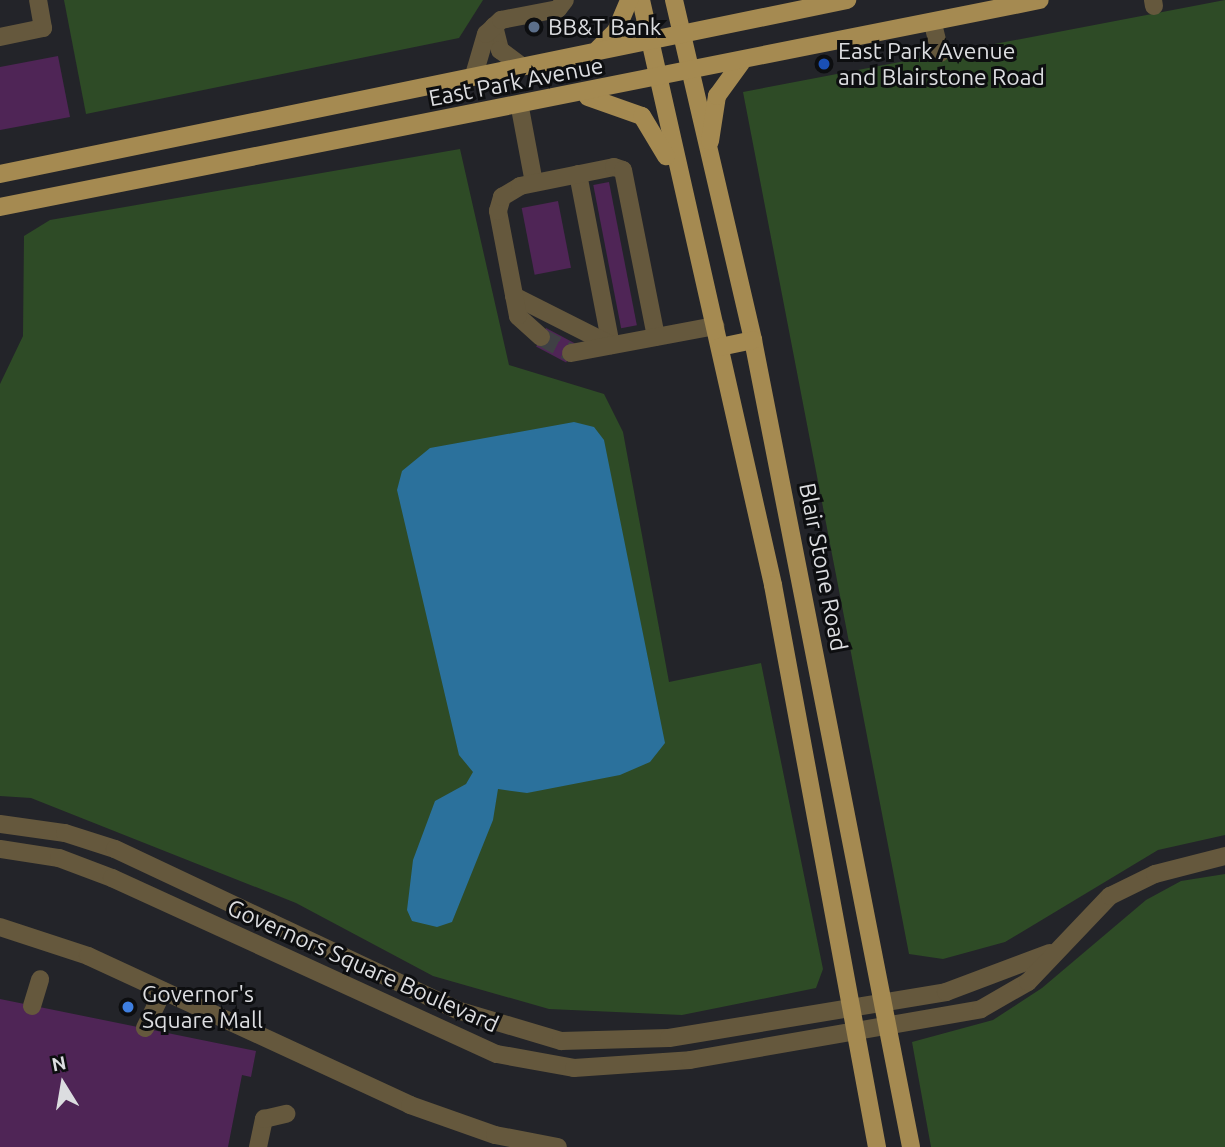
<!DOCTYPE html>
<html>
<head>
<meta charset="utf-8">
<style>
  body { margin:0 }
  #map { position:relative; width:1225px; height:1147px; overflow:hidden; background:#232429; font-family:Ubuntu,sans-serif }
  div>[style] { position:absolute }
  .green>* { inset:0; background:#2e4b26 }
  .water>* { inset:0; background:#2b719c }
  .building>* { inset:0; background:#4f2556; transform-origin:0 0 }
  .minor-tunnel>* { height:18px; margin-top:-9px; transform-origin:0; background:repeating-linear-gradient(90deg,#3f4044 0 18px,transparent 0 27px) }
  .minor>* { height:18px; margin:-9px; padding:0 9px; transform-origin:9px; border-radius:9px; background:#65583d }
  .major>* { height:18px; margin:-9px; padding:0 9px; transform-origin:9px; border-radius:9px; background:#a58a51 }
  .dots>* { width:19px; height:19px; translate:-50% -50%; box-sizing:border-box; border:4px solid #0d0e10; border-radius:50% }
  span { translate:-50% -50%; white-space:nowrap; text-align:center; line-height:1.15; -webkit-text-stroke:6px #0d0e10; paint-order:stroke }
  .poi-label { font-size:23px; color:#dcdde0 }
  .left { translate:0 -50%; text-align:left }
  .street-label { font-size:23px; color:#dcdde0 }
  .north { position:absolute; left:28px; top:1049px; width:70px; height:70px; -webkit-text-stroke:5px #0d0e10; paint-order:stroke; rotate:349deg; font-size:19px; font-weight:700; line-height:28px; text-align:center; color:#dcdde0 }
  .north::after { content:''; display:block; margin:auto; width:24px; height:32px; background:#dcdde0; clip-path:polygon(50% 0,100% 100%,50% 72%,0 100%) }
</style>
</head>
<body>
<div id="map">
  <div class="green">
    <i style="clip-path:polygon(64px 0,483px 0,459px 38px,86px 114px)"></i>
    <i style="clip-path:polygon(1225px 0,1225px 835px,1158px 850px,1005px 942px,943px 959px,909px 954px,743px 92px)"></i>
    <i style="clip-path:polygon(460px 149px,509px 365px,604px 394px,623px 432px,669px 682px,761px 663px,823px 969px,816px 988px,682px 1015px,549px 1009px,433px 976px,296px 903px,31px 798px,0 796px,0 384px,23px 336px,24px 236px,50px 220px)"></i>
    <i style="clip-path:polygon(1225px 874px,1225px 1147px,931px 1147px,912px 1042px,993px 1020px,1042px 988px,1146px 900px,1181px 881px)"></i>
  </div>
  <div class="water">
    <i style="clip-path:polygon(574px 422px,594px 427px,604px 440px,665px 743px,650px 762px,620px 775px,527px 793px,498px 789px,493px 820px,452px 922px,437px 927px,412px 921px,407px 910px,413px 860px,435px 801px,466px 784px,473px 772px,459px 755px,397px 490px,402px 471px,430px 448px)"></i>
  </div>
  <div class="building">
    <i style="clip-path:polygon(58px 56px,70px 117px,0 130px,0 67px)"></i>
    <i style="left:609px;top:182px;width:146px;height:16px;rotate:79deg"></i>
    <i style="left:558px;top:201px;width:68px;height:37px;rotate:79deg"></i>
    <i style="left:546px;top:328px;width:34px;height:21px;rotate:28deg"></i>
    <i style="clip-path:polygon(0 999px,256px 1051px,251px 1077px,242px 1075px,228px 1147px,0 1147px)"></i>
  </div>
  <div class="minor-tunnel">
    <i style="left:541px;top:337px;width:34px;rotate:28deg"></i>
  </div>
  <div class="minor">
    <i style="left:1153px;top:0;width:6px;rotate:81deg"></i>
    <i style="left:933px;top:24px;width:30px;rotate:76deg"></i>
    <i style="left:494px;top:26px;width:25px;rotate:76deg"></i>
    <i style="left:500px;top:50px;width:25px;rotate:37deg"></i>
    <i style="left:0;top:37px;width:44px;rotate:-11.8deg"></i>
    <i style="left:43px;top:28px;width:28px;rotate:-100deg"></i>
    <i style="left:474px;top:75px;width:43px;rotate:-73.7deg"></i>
    <i style="left:486px;top:34px;width:21px;rotate:-43deg"></i>
    <i style="left:501px;top:20px;width:58px;rotate:-10.9deg"></i>
    <i style="left:558px;top:9px;width:11px;rotate:-52deg"></i>
    <i style="left:520px;top:108px;width:76px;rotate:79.4deg"></i>
    <i style="left:578px;top:174px;width:174px;rotate:79.1deg"></i>
    <i style="left:514px;top:296px;width:109px;rotate:26.8deg"></i>
    <i style="left:541px;top:337px;width:31px;rotate:-138deg"></i>
    <i style="left:518px;top:316px;width:107px;rotate:-100.8deg"></i>
    <i style="left:498px;top:211px;width:15px;rotate:-74deg"></i>
    <i style="left:502px;top:197px;width:21px;rotate:-31deg"></i>
    <i style="left:520px;top:186px;width:96px;rotate:-11.4deg"></i>
    <i style="left:614px;top:167px;width:9px;rotate:18deg"></i>
    <i style="left:623px;top:170px;width:170px;rotate:78.8deg"></i>
    <i style="left:571px;top:353px;width:147px;rotate:-10.6deg"></i>
    <i style="left:0;top:824px;width:66px;rotate:7.9deg"></i>
    <i style="left:65px;top:833px;width:52px;rotate:17.7deg"></i>
    <i style="left:115px;top:849px;width:378px;rotate:25.2deg"></i>
    <i style="left:457px;top:1010px;width:109px;rotate:16.6deg"></i>
    <i style="left:561px;top:1041px;width:108px;rotate:-1.6deg"></i>
    <i style="left:669px;top:1038px;width:281px;rotate:-9.4deg"></i>
    <i style="left:946px;top:992px;width:111px;rotate:-20.6deg"></i>
    <i style="left:0;top:849px;width:60px;rotate:8.7deg"></i>
    <i style="left:59px;top:858px;width:57px;rotate:20.7deg"></i>
    <i style="left:112px;top:878px;width:423px;rotate:24.6deg"></i>
    <i style="left:497px;top:1054px;width:78px;rotate:10.3deg"></i>
    <i style="left:574px;top:1068px;width:116px;rotate:-3.9deg"></i>
    <i style="left:690px;top:1060px;width:295px;rotate:-9.9deg"></i>
    <i style="left:981px;top:1009px;width:54px;rotate:-29.9deg"></i>
    <i style="left:1028px;top:982px;width:119px;rotate:-46.4deg"></i>
    <i style="left:1110px;top:896px;width:50px;rotate:-26.1deg"></i>
    <i style="left:1155px;top:874px;width:72px;rotate:-14.4deg"></i>
    <i style="left:0;top:927px;width:93px;rotate:18.2deg"></i>
    <i style="left:88px;top:956px;width:355px;rotate:24.8deg"></i>
    <i style="left:410px;top:1105px;width:90px;rotate:19.4deg"></i>
    <i style="left:495px;top:1135px;width:64px;rotate:10.8deg"></i>
    <i style="left:32px;top:1006px;width:28px;rotate:-73deg"></i>
    <i style="left:145px;top:1028px;width:41px;rotate:-64.1deg"></i>
    <i style="left:258px;top:1147px;width:29px;rotate:-78deg"></i>
    <i style="left:264px;top:1119px;width:23px;rotate:-13deg"></i>
  </div>
  <div class="major">
    <i style="left:641px;top:0;width:600px;rotate:77.28deg"></i>
    <i style="left:773px;top:585px;width:572px;rotate:79.52deg"></i>
    <i style="left:674px;top:0;width:349px;rotate:76.9deg"></i>
    <i style="left:753px;top:340px;width:822px;rotate:78.92deg"></i>
    <i style="left:598px;top:49px;width:25px;rotate:-45deg"></i>
    <i style="left:616px;top:31px;width:34px;rotate:-67deg"></i>
    <i style="left:588px;top:97px;width:57px;rotate:19.4deg"></i>
    <i style="left:642px;top:116px;width:47px;rotate:59deg"></i>
    <i style="left:710px;top:141px;width:46px;rotate:-81.2deg"></i>
    <i style="left:717px;top:96px;width:41px;rotate:-54deg"></i>
    <i style="left:0;top:174px;width:865px;rotate:-11.61deg"></i>
    <i style="left:0;top:207px;width:1060px;rotate:-11.26deg"></i>
    <i style="left:720px;top:347px;width:34px;rotate:-12deg"></i>
  </div>
  <div class="dots">
    <i style="left:534px;top:27px;background:#5c6f8a"></i>
    <i style="left:824px;top:64px;background:#1a4fb4"></i>
    <i style="left:128px;top:1007px;background:#3f7fe0"></i>
  </div>
  <div class="poi-label">
    <span class="left" style="left:548px;top:27px">BB&amp;T Bank</span>
    <span class="left" style="left:838px;top:64px">East Park Avenue<br>and Blairstone Road</span>
    <span class="left" style="left:142px;top:1007px">Governor's<br>Square Mall</span>
  </div>
  <div class="street-label">
    <span style="left:516px;top:82px;rotate:-11deg">East Park Avenue</span>
    <span style="left:823px;top:567px;rotate:79deg">Blair Stone Road</span>
    <span style="left:363px;top:966px;rotate:24deg">Governors Square Boulevard</span>
  </div>
  <div class="north">N</div>
</div>
</body>
</html>
